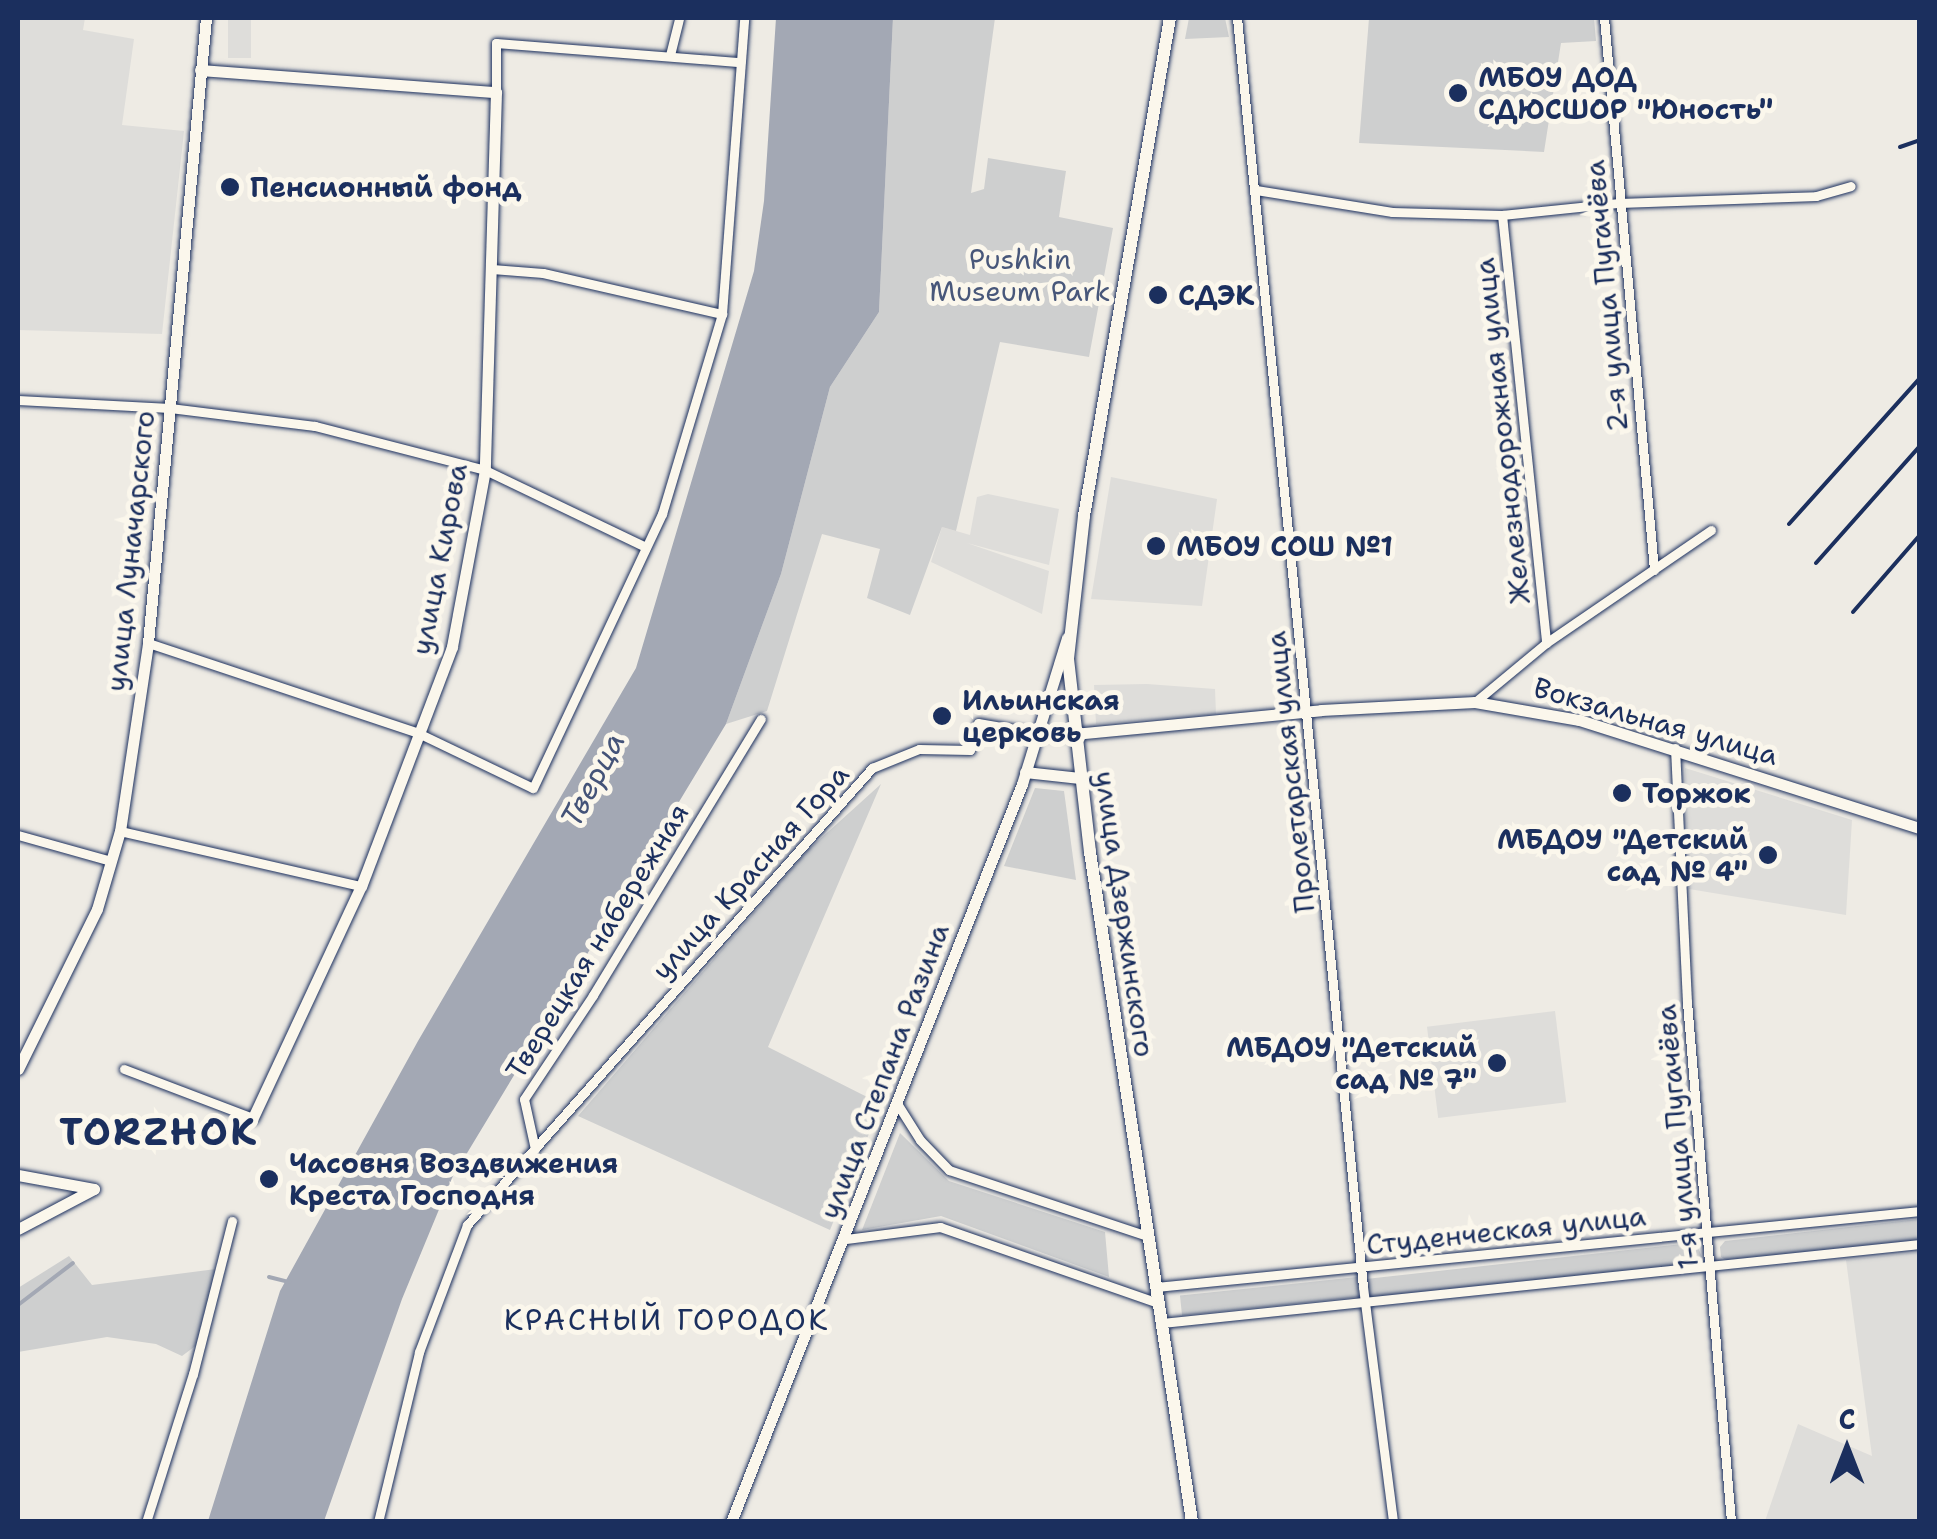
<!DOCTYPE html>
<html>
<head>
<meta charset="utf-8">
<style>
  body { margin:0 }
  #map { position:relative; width:1937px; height:1539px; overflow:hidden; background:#eeebe4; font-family:"Shantell Sans",sans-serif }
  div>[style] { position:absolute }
  .built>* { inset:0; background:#deddda; transform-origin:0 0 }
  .green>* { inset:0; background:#cecfcf; transform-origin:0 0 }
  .water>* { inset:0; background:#a3a8b4 }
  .stream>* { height:4px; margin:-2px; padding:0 2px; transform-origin:2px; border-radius:2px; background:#a3a8b4 }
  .roads { filter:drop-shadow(0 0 2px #1b2f5e) drop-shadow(0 0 2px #1b2f5e) }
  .minor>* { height:9px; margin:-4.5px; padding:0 4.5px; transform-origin:4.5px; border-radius:4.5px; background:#fbf7ec }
  .tertiary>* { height:11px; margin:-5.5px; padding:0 5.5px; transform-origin:5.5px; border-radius:5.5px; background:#fbf7ec }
  .secondary>* { height:12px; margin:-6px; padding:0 6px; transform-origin:6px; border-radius:6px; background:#fbf7ec }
  .rail>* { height:4px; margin:-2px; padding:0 2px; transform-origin:2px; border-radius:2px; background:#1b2f5e }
  .dots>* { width:28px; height:28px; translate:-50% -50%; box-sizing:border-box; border:5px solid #fbf7ec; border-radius:50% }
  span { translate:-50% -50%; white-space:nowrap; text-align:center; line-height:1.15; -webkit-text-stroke:10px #fbf7ec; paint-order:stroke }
  .poi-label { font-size:28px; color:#1b2f5e; font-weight:700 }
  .left { translate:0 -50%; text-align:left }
  .right { translate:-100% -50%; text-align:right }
  .park-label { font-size:28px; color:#48577a }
  .street-label { font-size:28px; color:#1b2f5e }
  .water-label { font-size:30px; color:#445378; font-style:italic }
  .neighbourhood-label { font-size:30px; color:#1b2f5e; letter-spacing:2.5px }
  .district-label { font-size:38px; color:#1b2f5e; font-weight:700; letter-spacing:2.5px }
  .frame { position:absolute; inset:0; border:20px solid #1b2f5e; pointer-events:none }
  .north { position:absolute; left:1797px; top:1399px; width:100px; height:100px; -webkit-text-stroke:8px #fbf7ec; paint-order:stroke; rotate:0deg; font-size:28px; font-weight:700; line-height:40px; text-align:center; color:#1b2f5e }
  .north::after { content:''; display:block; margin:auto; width:35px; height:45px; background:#1b2f5e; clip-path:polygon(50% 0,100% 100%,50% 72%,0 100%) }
</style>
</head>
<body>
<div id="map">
  <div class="built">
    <i style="clip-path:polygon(18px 18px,85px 18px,83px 30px,134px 39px,122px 125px,184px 131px,162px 334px,18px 330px)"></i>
    <i style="left:228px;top:18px;width:23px;height:40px"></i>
    <i style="clip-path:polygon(1111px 477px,1217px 499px,1202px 606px,1091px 599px)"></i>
    <i style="clip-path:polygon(988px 494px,1059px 509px,1049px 565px,967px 543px,1049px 571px,1042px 614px,931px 562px,942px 527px,970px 535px,977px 497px)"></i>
    <i style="clip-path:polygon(1147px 684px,1215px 689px,1216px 714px,1096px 724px,1094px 685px)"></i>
    <i style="clip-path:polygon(1685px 768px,1852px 820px,1846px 915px,1689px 889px)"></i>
    <i style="left:1555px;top:1011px;width:92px;height:129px;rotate:83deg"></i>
    <i style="clip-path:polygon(1919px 1252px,1919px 1521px,1765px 1521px,1798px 1424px,1872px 1456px,1846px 1260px)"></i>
  </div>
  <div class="green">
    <i style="clip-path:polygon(893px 18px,995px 18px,971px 193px,984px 189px,988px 158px,1066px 171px,1059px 217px,1113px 228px,1089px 357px,1000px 342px,956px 531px,942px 527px,910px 615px,867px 598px,880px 549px,822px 534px,767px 711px,726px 724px,781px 574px,830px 387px,879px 312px)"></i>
    <i style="clip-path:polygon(1189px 18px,1225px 18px,1229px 37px,1185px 39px)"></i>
    <i style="clip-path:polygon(1369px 18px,1594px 18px,1596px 41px,1561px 43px,1544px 152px,1359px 143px)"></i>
    <i style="clip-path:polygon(881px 784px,768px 1047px,881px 1104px,830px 1230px,578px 1116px,808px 850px)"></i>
    <i style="clip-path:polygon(1035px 788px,1064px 791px,1076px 880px,1004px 866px)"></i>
    <i style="clip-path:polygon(900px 1133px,949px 1181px,1105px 1232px,1109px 1277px,941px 1216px,862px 1230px)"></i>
    <i style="clip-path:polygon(1919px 1219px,1919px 1241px,1728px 1261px,1721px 1257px,1720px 1247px,1725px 1241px)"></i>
    <i style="clip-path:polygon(1691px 1243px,1697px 1245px,1702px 1257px,1692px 1264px,1368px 1298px,1366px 1279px)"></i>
    <i style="clip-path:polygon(69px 1256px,92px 1285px,216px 1269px,198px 1344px,182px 1356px,156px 1344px,107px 1337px,18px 1352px,18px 1288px)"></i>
    <i style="left:1357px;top:1277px;width:20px;height:178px;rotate:84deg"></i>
  </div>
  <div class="water">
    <i style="clip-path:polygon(776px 18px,893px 18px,879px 312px,830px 387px,781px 574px,726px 724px,452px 1178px,402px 1299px,324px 1521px,208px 1521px,280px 1291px,418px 1041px,636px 668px,754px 271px,764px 201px)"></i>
  </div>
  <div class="stream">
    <i style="left:269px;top:1277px;width:21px;rotate:14deg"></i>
    <i style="left:18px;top:1305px;width:69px;rotate:-37.4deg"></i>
  </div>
  <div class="roads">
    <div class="minor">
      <i style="left:1237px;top:18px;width:1275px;rotate:84.33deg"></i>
      <i style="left:1363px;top:1287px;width:237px;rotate:82.7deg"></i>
      <i style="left:1604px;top:18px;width:554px;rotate:84.82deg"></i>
      <i style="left:670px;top:55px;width:38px;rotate:-76deg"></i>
      <i style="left:496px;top:92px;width:49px;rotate:-90deg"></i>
      <i style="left:496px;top:43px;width:245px;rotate:4.5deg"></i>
      <i style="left:1256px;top:190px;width:138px;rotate:9.2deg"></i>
      <i style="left:1392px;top:212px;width:110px;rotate:1.6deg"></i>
      <i style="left:1502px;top:215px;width:118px;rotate:-5.9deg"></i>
      <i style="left:1619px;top:203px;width:197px;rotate:-2deg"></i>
      <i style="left:1816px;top:196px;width:36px;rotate:-16deg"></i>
      <i style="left:1502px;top:215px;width:430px;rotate:84.1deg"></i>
      <i style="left:492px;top:269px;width:51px;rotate:4.5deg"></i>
      <i style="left:543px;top:273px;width:184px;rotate:12.9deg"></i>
      <i style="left:18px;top:400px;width:152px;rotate:3deg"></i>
      <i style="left:170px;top:408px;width:146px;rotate:7.1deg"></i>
      <i style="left:315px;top:426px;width:176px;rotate:14.5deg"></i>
      <i style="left:485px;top:470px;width:178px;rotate:25.6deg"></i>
      <i style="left:148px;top:643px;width:285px;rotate:18.4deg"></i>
      <i style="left:418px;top:733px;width:127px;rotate:25.6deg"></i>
      <i style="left:533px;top:788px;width:303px;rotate:-64.8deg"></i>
      <i style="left:662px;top:514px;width:209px;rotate:-73.3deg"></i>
      <i style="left:722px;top:314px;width:297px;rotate:-85.7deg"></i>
      <i style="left:1475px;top:702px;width:92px;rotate:-39.7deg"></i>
      <i style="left:1546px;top:643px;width:200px;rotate:-34.4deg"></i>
      <i style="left:1675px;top:748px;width:254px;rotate:87.3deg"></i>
      <i style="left:1687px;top:1002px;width:522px;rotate:85.16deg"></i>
      <i style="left:120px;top:831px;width:247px;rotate:12.9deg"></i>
      <i style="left:18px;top:835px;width:97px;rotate:15.6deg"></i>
      <i style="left:124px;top:1069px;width:138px;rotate:20.8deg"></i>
      <i style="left:898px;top:1105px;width:41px;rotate:57.8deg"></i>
      <i style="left:920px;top:1140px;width:42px;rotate:46deg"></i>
      <i style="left:949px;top:1170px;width:209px;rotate:18.4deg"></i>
      <i style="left:535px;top:1149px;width:51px;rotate:-102.4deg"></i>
      <i style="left:524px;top:1099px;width:125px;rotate:-56.4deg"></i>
      <i style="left:593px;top:995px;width:323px;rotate:-58.7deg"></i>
      <i style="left:846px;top:1239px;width:95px;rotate:-7.3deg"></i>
      <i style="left:940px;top:1227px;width:231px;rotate:19.2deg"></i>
      <i style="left:1156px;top:1287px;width:768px;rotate:-5.68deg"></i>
      <i style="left:1162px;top:1323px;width:762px;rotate:-5.95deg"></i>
      <i style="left:146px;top:1522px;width:155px;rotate:-72.4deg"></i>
      <i style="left:193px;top:1374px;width:158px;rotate:-75.7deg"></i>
      <i style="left:378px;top:1522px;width:175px;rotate:-76.4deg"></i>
      <i style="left:419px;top:1352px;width:136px;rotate:-69.3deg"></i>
      <i style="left:467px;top:1225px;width:611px;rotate:-48.45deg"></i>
      <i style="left:872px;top:768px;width:51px;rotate:-22deg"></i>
      <i style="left:919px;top:749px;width:51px;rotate:1.1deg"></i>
      <i style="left:970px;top:750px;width:28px;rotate:-73deg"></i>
      <i style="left:978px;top:723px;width:59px;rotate:9.8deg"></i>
    </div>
    <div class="tertiary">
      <i style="left:200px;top:70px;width:297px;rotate:4.3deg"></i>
      <i style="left:496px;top:92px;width:378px;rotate:91.7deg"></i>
      <i style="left:485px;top:470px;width:180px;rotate:100.6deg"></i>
      <i style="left:452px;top:647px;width:256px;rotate:110.8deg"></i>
      <i style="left:361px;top:886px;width:256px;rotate:115deg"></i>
      <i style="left:1036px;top:733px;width:38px;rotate:2deg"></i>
      <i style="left:1074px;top:734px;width:248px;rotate:-5.5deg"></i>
      <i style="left:1321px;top:710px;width:154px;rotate:-3deg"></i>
      <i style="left:1475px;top:702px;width:106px;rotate:9.8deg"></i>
      <i style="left:1579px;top:720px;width:358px;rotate:17.6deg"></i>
      <i style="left:1025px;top:772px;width:55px;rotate:6.2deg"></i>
      <i style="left:18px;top:1069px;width:178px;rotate:-63.7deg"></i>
      <i style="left:97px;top:909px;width:81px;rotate:-73.6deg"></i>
      <i style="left:120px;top:831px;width:190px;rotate:-81.5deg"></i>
      <i style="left:148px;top:643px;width:628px;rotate:-84.7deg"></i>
      <i style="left:18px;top:1175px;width:77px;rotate:10.4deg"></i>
      <i style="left:18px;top:1229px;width:86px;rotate:-27.8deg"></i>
      <i style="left:731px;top:1522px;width:793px;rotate:-68.48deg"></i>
      <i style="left:1022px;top:784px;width:153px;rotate:-72.9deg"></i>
    </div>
    <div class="secondary">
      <i style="left:1170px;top:18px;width:505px;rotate:99.8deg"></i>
      <i style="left:1084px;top:516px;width:144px;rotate:96.4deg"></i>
      <i style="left:1068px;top:659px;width:194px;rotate:83.5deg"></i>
      <i style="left:1090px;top:852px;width:678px;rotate:81.34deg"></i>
    </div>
  </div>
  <div class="rail">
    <i style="left:1900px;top:147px;width:21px;rotate:-19deg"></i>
    <i style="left:1789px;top:524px;width:196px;rotate:-48.1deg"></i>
    <i style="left:1816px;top:563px;width:157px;rotate:-48.4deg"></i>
    <i style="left:1853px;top:612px;width:102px;rotate:-49deg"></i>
  </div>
  <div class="dots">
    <i style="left:1458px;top:93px;background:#1b2f5e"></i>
    <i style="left:230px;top:187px;background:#1b2f5e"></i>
    <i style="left:1158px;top:295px;background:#1b2f5e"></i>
    <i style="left:1156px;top:546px;background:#1b2f5e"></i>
    <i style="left:942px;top:716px;background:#1b2f5e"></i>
    <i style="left:1622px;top:793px;background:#1b2f5e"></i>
    <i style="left:1768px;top:855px;background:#1b2f5e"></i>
    <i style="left:1497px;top:1063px;background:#1b2f5e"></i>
    <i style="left:269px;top:1179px;background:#1b2f5e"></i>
  </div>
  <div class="poi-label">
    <span class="left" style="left:1478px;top:93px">МБОУ ДОД<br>СДЮСШОР "Юность"</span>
    <span class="left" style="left:250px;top:187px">Пенсионный фонд</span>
    <span class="left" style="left:1178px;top:295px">СДЭК</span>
    <span class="left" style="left:1176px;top:546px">МБОУ СОШ №1</span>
    <span class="left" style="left:962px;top:716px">Ильинская<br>церковь</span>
    <span class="left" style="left:1642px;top:793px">Торжок</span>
    <span class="right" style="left:1748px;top:855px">МБДОУ "Детский<br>сад № 4"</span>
    <span class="right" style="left:1477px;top:1063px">МБДОУ "Детский<br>сад № 7"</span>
    <span class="left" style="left:289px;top:1179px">Часовня Воздвижения<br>Креста Господня</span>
  </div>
  <div class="park-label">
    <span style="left:1020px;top:275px">Pushkin<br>Museum Park</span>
  </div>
  <div class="street-label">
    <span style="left:1606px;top:296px;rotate:-95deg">2-я улица Пугачёва</span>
    <span style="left:1502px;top:431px;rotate:-96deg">Железнодорожная улица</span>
    <span style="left:130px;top:551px;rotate:-84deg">улица Луначарского</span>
    <span style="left:439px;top:559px;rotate:-79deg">улица Кирова</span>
    <span style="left:1656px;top:721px;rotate:16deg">Вокзальная улица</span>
    <span style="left:1290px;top:772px;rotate:-96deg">Пролетарская улица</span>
    <span style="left:750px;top:872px;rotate:-48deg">улица Красная Гора</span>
    <span style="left:1125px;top:914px;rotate:82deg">улица Дзержинского</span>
    <span style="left:597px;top:941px;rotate:-58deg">Тверецкая набережная</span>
    <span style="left:884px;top:1071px;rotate:-69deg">улица Степана Разина</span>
    <span style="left:1677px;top:1137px;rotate:-95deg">1-я улица Пугачёва</span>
    <span style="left:1506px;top:1230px;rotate:-6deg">Студенческая улица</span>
  </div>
  <div class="water-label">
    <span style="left:593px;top:780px;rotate:-62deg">Тверца</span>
  </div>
  <div class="neighbourhood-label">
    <span style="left:667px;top:1320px">КРАСНЫЙ ГОРОДОК</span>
  </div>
  <div class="district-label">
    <span style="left:159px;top:1132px">TORZHOK</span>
  </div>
  <div class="frame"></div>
  <div class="north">С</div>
</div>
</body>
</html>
